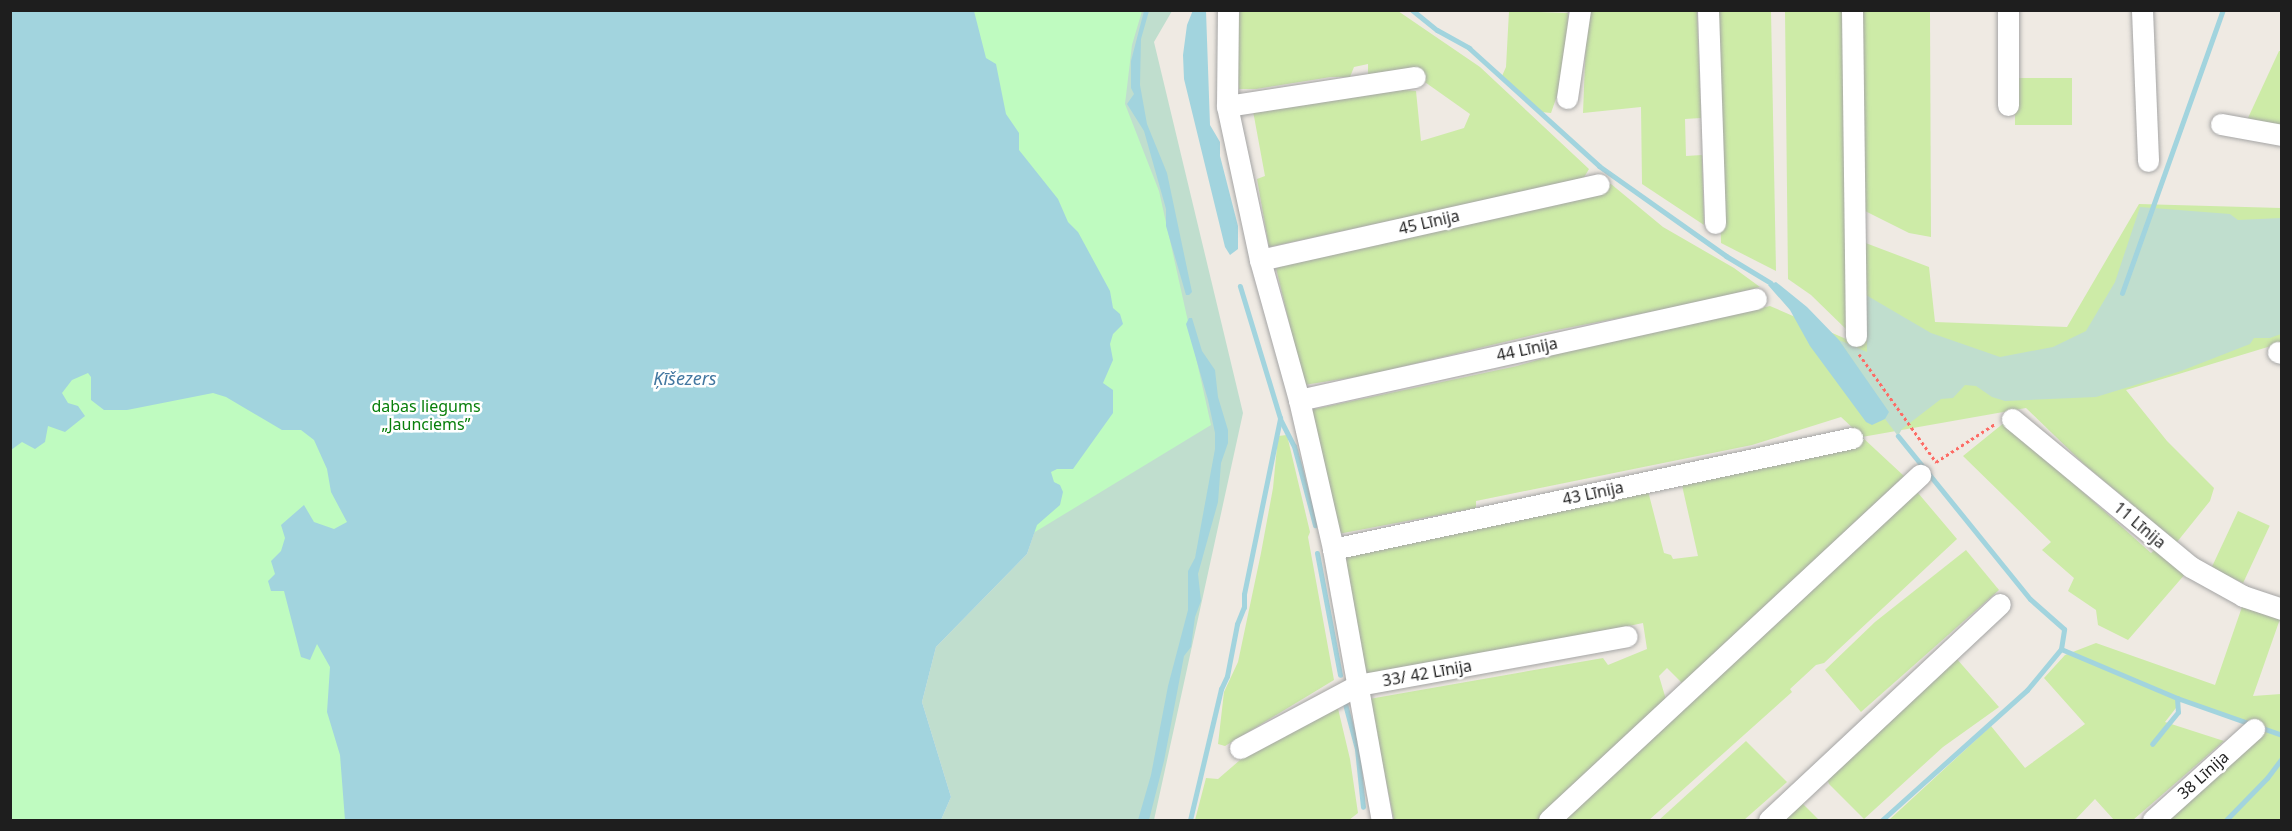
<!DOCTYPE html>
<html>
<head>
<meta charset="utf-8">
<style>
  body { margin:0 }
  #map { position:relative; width:2292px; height:831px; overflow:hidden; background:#efeae3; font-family:"Noto Sans",sans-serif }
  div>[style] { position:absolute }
  .grass>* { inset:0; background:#cdeba7; transform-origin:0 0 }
  .wetland>* { inset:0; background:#c0dece }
  .park>* { inset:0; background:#bffbc0 }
  .water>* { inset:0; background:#a2d4de }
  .stream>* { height:5px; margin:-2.5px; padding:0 2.5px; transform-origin:2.5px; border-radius:2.5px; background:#a2d4de }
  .path>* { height:3px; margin-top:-1.5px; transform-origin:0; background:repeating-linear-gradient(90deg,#fd6c66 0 3px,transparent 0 6px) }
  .roads { filter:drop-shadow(0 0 2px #a5a5a5) drop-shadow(0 0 2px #a5a5a5) }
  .minor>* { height:21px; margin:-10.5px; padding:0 10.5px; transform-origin:10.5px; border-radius:10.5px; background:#fff }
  span { translate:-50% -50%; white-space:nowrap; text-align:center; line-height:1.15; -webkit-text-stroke:5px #fff; paint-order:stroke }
  .street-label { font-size:16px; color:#1e1e1e }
  .park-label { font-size:16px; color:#087f0b }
  .water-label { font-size:18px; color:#4277a0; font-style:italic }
  .frame { position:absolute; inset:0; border:12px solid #1e1e1e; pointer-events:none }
</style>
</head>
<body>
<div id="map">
  <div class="grass">
    <i style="clip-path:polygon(1240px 11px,1398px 11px,1480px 67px,1589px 169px,1583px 179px,1269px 247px,1257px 179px,1265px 176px,1253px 111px,1384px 88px,1416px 91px,1421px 141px,1464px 128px,1470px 114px,1422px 80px,1368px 74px,1368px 64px,1354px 67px,1350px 77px,1331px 77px,1256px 89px,1239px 89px,1234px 38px)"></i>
    <i style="clip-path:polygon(1509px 11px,1568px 13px,1567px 67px,1551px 113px,1541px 112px,1502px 76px,1506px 67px)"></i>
    <i style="clip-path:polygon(1587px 11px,1697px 11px,1701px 118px,1685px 119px,1686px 156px,1702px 155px,1704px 225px,1642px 184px,1641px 107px,1583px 113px)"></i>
    <i style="clip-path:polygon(1715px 11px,1771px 11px,1776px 271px,1721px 243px)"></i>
    <i style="clip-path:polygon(1785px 11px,1846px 11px,1849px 332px,1811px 295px,1788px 279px)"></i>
    <i style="clip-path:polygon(1863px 11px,1930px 11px,1931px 237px,1909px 233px,1863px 210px)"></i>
    <i style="clip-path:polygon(2279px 51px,2281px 51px,2281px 128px,2248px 118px)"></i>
    <i style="left:2015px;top:78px;width:57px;height:47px"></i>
    <i style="clip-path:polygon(1611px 184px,1663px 227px,1734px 268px,1760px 287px,1697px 303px,1541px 333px,1368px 375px,1304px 385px,1276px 268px,1351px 246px)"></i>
    <i style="clip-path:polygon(2139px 204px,2281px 208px,2281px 343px,2126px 390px,2167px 441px,2214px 488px,2210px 501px,2177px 542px,2085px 465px,2026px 408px,1862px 437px,1904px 476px,1683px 684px,1667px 668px,1659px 676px,1667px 703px,1541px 820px,1394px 820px,1369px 699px,1603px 658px,1608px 665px,1647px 649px,1643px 623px,1366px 681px,1340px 554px,1647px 487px,1664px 553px,1671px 555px,1673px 559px,1698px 556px,1681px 481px,1856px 431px,1841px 417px,1752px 445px,1476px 501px,1476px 508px,1338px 534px,1310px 410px,1517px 366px,1571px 350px,1770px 306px,1860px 345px,1863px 242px,1929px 267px,1935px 322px,2067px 327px)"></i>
    <i style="clip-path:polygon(2005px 422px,2151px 553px,2157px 548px,2186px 573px,2128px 640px,2098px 625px,2096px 610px,2068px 591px,2074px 578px,2042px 550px,2051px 542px,1963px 456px)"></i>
    <i style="clip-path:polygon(1287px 435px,1310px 532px,1308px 537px,1334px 680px,1225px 746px,1218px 744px,1224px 692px,1238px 662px,1261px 553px,1273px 488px,1278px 436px)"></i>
    <i style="clip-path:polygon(1913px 487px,1957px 539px,1824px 663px,1816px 665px,1790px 689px,1792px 692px,1649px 820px,1561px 820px,1804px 593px,1857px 548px)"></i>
    <i style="left:2238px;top:511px;width:35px;height:63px;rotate:25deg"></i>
    <i style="clip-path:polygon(1966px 550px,1999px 590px,1861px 712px,1825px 670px,1875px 622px)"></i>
    <i style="clip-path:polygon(2243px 604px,2280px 619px,2253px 696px,2281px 694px,2281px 820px,2163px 820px,2265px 732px,2183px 699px,2165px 722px,2224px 741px,2133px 820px,2114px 820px,2095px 799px,2075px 820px,1889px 820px,1991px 726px,2025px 768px,2085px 724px,2044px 678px,2065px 655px,2096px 643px,2215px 685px)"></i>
    <i style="clip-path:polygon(1956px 658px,1999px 707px,1943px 747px,1864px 819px,1829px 784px,1825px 774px)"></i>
    <i style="clip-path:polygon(1336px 700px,1350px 759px,1358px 813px,1349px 820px,1195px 820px,1206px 778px,1218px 779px,1247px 754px)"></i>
    <i style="clip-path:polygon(1746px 741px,1787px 782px,1744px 820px,1659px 820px)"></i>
    <i style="clip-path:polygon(1799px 800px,1819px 820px,1777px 820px)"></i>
  </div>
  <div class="wetland">
    <i style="clip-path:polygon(974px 11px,1172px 11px,1154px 42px,1243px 413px,1154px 820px,941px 820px,951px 797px,922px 702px,936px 647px,1027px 554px,1037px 524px)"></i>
    <i style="clip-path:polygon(2140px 207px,2230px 214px,2238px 220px,2281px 218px,2281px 334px,2270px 338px,2254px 338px,2250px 344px,2181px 371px,2096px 397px,2005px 401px,1992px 397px,1976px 386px,1965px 385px,1953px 398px,1941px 399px,1902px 429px,1898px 436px,1885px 419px,1888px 412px,1839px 340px,1867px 352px,1866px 295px,1931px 333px,2000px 357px,2053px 347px,2086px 331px,2115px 282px)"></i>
  </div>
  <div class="park">
    <i style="clip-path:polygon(10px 11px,1142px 11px,1132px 45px,1125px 104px,1159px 191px,1211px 425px,561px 820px,11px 820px)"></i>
  </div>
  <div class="water">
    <i style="clip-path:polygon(11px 10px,974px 11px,986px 58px,996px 64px,1006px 114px,1019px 133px,1019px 150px,1058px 199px,1068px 222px,1078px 232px,1110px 291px,1113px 308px,1120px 314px,1123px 324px,1113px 334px,1110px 344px,1113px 360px,1103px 383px,1113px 390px,1113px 413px,1073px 469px,1057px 469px,1051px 472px,1054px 482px,1060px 485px,1063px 492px,1060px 505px,1037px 525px,1027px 554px,936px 647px,922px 702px,951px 797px,941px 820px,345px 820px,340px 755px,327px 712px,330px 667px,317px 644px,310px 660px,301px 657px,284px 591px,271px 591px,268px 581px,275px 574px,271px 561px,281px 551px,285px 538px,281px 525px,304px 505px,314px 522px,334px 529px,347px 522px,331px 492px,327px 469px,314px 440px,301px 430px,282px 430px,226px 397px,213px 393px,127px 410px,104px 410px,91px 400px,91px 377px,88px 373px,72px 380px,62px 393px,68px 403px,78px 406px,85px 416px,65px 432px,48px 426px,45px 442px,35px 449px,22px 442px,11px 450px)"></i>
    <i style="clip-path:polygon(1193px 10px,1206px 11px,1210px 125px,1220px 142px,1220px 156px,1238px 226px,1238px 249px,1230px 255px,1225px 247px,1184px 79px,1183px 55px,1187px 25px)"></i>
    <i style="clip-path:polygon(1144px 11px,1149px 11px,1141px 39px,1140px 85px,1147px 124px,1167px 173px,1192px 292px,1189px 295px,1186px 295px,1166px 226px,1166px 209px,1144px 131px,1127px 104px,1134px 94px,1131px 88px,1131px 61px)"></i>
    <i style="clip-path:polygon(1776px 282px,1807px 307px,1839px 340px,1889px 412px,1885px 419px,1872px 425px,1866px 422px,1810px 346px,1790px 310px,1768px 285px)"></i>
    <i style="clip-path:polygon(1189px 318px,1192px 318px,1202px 351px,1215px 370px,1218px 397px,1228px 430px,1228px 443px,1221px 463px,1218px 502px,1198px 574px,1201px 601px,1195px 617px,1191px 647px,1184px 656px,1164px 761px,1149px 820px,1138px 820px,1151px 775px,1168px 686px,1188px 610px,1188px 571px,1195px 558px,1215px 449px,1215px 433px,1208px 400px,1186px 324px)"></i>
  </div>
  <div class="stream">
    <i style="left:1412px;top:10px;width:32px;rotate:39deg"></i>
    <i style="left:1437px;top:30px;width:37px;rotate:29deg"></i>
    <i style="left:1469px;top:48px;width:176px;rotate:42.2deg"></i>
    <i style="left:1599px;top:166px;width:156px;rotate:35.3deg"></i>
    <i style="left:1726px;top:256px;width:52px;rotate:31deg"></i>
    <i style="left:2122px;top:293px;width:300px;rotate:-70.4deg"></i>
    <i style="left:1280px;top:419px;width:30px;rotate:63deg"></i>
    <i style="left:1294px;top:446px;width:82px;rotate:75.1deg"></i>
    <i style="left:1317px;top:553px;width:124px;rotate:79.3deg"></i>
    <i style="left:2061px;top:649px;width:126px;rotate:22.9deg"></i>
    <i style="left:2177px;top:698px;width:14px;rotate:86deg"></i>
    <i style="left:2178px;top:712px;width:41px;rotate:129.1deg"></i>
    <i style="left:2177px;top:698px;width:111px;rotate:19.4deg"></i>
    <i style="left:1344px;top:700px;width:51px;rotate:75.1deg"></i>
    <i style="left:1357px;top:749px;width:58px;rotate:84.1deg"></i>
    <i style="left:1190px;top:820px;width:135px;rotate:-76.7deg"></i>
    <i style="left:1221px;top:689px;width:14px;rotate:-65deg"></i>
    <i style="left:1227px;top:676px;width:53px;rotate:-79.1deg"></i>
    <i style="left:1237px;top:624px;width:18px;rotate:-68deg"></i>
    <i style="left:1244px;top:607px;width:13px;rotate:-90deg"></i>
    <i style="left:1244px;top:594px;width:180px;rotate:-78.4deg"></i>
    <i style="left:1280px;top:418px;width:138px;rotate:-106.9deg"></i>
    <i style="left:1882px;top:820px;width:195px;rotate:-41.9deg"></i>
    <i style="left:2027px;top:690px;width:53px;rotate:-50.3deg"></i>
    <i style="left:2061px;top:649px;width:20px;rotate:-81deg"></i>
    <i style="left:2064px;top:629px;width:45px;rotate:-138.6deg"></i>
    <i style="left:2030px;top:599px;width:210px;rotate:-129deg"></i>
    <i style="left:2226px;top:820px;width:59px;rotate:-45.7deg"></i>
    <i style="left:2267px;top:778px;width:25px;rotate:-53deg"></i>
  </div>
  <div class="path">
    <i style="left:1859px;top:354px;width:133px;rotate:54.5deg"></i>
    <i style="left:1936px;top:462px;width:70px;rotate:-32.8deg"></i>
  </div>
  <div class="roads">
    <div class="minor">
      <i style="left:1228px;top:10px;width:96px;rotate:90.6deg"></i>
      <i style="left:1227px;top:106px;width:157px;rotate:77.9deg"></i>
      <i style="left:1260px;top:260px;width:145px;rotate:74.4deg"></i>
      <i style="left:1299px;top:400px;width:153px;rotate:77.1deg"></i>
      <i style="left:1333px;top:549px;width:275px;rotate:79.8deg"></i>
      <i style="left:1708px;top:10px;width:213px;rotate:88.1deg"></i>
      <i style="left:1852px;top:10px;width:326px;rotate:89.3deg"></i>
      <i style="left:2008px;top:10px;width:95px;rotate:90deg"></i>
      <i style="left:2142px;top:10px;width:151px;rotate:87.7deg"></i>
      <i style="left:1567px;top:98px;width:89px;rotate:-81.6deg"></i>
      <i style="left:1227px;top:106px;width:190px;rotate:-8.8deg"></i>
      <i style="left:2221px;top:124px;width:62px;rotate:10.2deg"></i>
      <i style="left:1260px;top:260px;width:347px;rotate:-12.6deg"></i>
      <i style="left:2278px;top:352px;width:4px;rotate:14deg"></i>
      <i style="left:1299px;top:400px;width:468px;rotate:-12.5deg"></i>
      <i style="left:2012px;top:419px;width:232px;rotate:39.6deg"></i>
      <i style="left:2191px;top:567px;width:60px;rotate:29.1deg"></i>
      <i style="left:2243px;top:596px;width:41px;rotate:18.4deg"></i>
      <i style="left:1333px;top:549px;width:531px;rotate:-12.07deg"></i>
      <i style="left:1240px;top:748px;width:134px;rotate:-28.1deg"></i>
      <i style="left:1358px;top:685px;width:273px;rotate:-10.3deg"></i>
      <i style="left:1549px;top:820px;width:507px;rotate:-42.92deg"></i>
      <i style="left:1769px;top:820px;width:316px;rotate:-43.1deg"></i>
      <i style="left:2153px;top:820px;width:136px;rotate:-42deg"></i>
    </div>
  </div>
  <div class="street-label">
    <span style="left:1429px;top:222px;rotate:-13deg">45 Līnija</span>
    <span style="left:1527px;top:349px;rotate:-12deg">44 Līnija</span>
    <span style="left:1593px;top:493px;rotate:-12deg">43 Līnija</span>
    <span style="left:2140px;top:525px;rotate:40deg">11 Līnija</span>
    <span style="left:1427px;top:673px;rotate:-10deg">33/ 42 Līnija</span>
    <span style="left:2203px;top:775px;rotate:-42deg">38 Līnija</span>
  </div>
  <div class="park-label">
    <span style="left:426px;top:415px">dabas liegums<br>„Jaunciems”</span>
  </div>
  <div class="water-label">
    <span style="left:685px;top:378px">Ķīšezers</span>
  </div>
  <div class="frame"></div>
</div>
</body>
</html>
